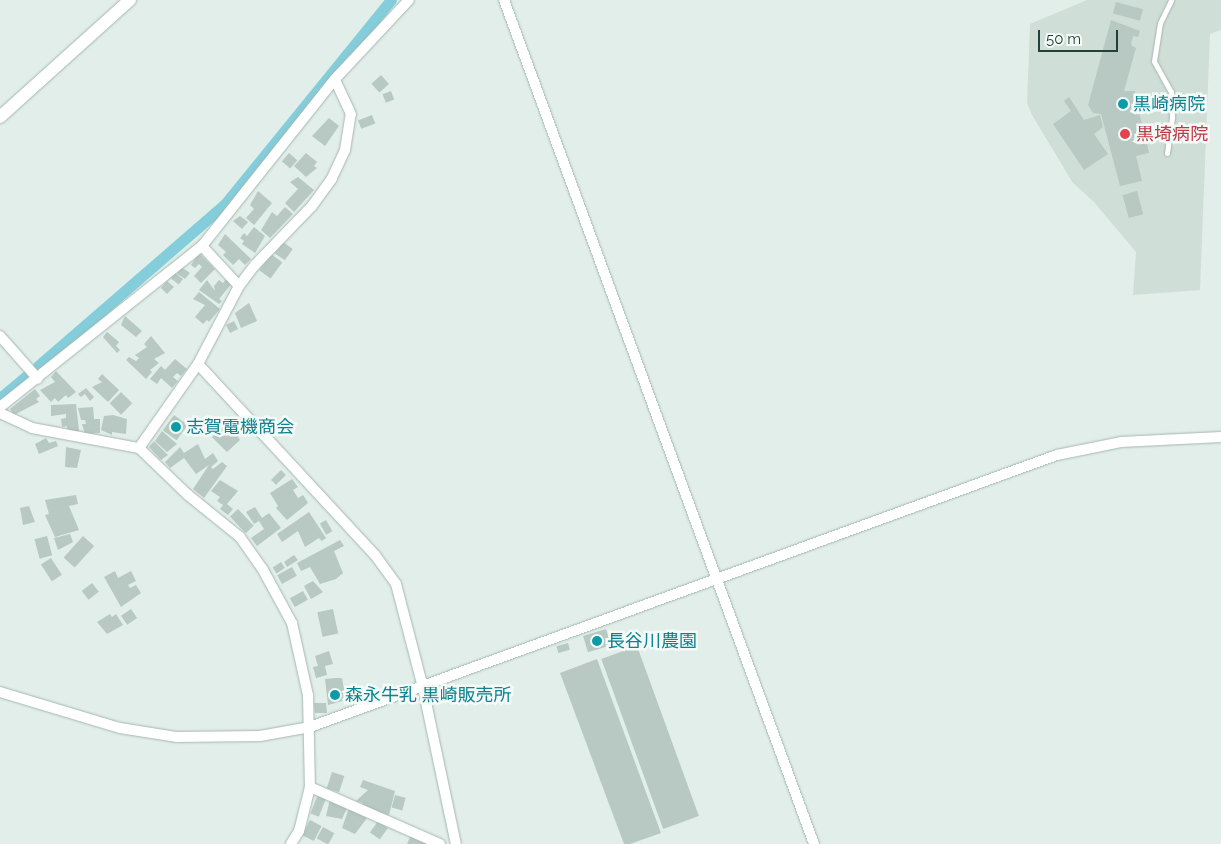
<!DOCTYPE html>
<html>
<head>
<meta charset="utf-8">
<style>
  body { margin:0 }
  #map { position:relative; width:1221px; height:844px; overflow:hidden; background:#e2eee9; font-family:Raleway,"Noto Sans JP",sans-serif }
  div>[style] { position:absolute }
  .built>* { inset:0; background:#d0ded8 }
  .canal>* { height:11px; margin:-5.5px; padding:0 5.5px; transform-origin:5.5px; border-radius:5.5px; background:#84cdda }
  .building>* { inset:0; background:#b7c9c2; transform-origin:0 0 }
  .roads { filter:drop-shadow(0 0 1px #a4b7b0) drop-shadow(0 0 1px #a4b7b0) }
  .service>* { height:5px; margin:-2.5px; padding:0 2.5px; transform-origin:2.5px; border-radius:2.5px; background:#fff }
  .minor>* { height:10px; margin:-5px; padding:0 5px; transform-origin:5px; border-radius:5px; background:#fff }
  .tertiary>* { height:12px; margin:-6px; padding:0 6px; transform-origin:6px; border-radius:6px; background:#fff }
  .dots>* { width:14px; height:14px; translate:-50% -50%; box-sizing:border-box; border:2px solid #f3faf7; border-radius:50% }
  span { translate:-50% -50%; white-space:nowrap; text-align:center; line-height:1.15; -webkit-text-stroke:5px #f3faf7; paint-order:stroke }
  .culture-label { font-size:18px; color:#0d838f }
  .left { translate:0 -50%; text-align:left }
  .health-label { font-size:18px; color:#be3a42 }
  .scale { position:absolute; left:1038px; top:30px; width:80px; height:22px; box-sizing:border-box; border:2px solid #204238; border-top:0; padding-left:6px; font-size:15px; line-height:18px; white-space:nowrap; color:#204238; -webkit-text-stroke:4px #f3faf7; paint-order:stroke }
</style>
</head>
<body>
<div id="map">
  <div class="built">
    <i style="clip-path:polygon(1087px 0,1221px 0,1221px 30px,1210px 34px,1200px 290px,1133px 295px,1136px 252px,1094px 202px,1073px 183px,1032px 115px,1027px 103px,1030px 24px)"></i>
  </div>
  <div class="canal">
    <i style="left:38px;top:366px;width:247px;rotate:-40.9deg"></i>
    <i style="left:225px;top:204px;width:263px;rotate:-50.9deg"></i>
    <i style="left:0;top:398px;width:34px;rotate:-40deg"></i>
  </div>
  <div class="building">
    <i style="left:1116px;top:2px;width:28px;height:12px;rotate:15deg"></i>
    <i style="clip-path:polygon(1111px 20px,1140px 31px,1138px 37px,1133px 36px,1131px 45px,1136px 48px,1124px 91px,1135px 91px,1135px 95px,1154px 95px,1159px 102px,1156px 109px,1138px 109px,1145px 135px,1133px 138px,1135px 142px,1146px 140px,1149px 153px,1136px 156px,1142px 181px,1120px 186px,1101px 114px,1093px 113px,1088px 105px)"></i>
    <i style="left:381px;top:75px;width:12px;height:13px;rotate:48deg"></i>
    <i style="left:391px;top:91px;width:9px;height:9px;rotate:69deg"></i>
    <i style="clip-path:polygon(1069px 97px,1084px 120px,1100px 115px,1103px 127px,1094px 134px,1108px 154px,1084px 170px,1053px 124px,1071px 111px,1064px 101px)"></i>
    <i style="left:372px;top:115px;width:9px;height:15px;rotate:69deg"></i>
    <i style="clip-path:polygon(329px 118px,339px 126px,325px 146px,312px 136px)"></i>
    <i style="left:289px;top:153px;width:11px;height:11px;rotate:41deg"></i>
    <i style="clip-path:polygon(306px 153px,317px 162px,314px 166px,317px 168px,306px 177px,294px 166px)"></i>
    <i style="clip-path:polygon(298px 177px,314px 190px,294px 212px,285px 203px,298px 189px,290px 182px)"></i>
    <i style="clip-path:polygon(258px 191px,272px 203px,254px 225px,246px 218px,254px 209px,250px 205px)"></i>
    <i style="left:1137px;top:191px;width:24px;height:15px;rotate:75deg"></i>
    <i style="clip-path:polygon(285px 207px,293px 214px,270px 238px,261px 230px,272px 212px,277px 216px)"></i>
    <i style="clip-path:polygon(240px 216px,248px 222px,242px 229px,233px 221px)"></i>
    <i style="clip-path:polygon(254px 227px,265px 236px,255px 253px,242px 244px,244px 241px,240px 238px,244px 233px,247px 236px)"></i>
    <i style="clip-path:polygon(225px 234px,251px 259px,245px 265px,239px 259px,233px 265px,223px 255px,226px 252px,218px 245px)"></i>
    <i style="left:283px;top:242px;width:12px;height:14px;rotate:35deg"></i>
    <i style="clip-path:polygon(199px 253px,215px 269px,201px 283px,194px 276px,202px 267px,199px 264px,195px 268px,191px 265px)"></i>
    <i style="left:271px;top:254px;width:14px;height:20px;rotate:36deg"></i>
    <i style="clip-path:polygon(181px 267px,190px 273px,185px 279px,177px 274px)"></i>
    <i style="left:175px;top:273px;width:10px;height:7px;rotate:37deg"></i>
    <i style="clip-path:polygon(227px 278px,233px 282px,219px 299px,222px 301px,219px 304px,199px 290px,207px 280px,215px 291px,214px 286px,219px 280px,223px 283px)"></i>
    <i style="clip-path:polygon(167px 281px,174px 287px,167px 294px,161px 288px)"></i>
    <i style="clip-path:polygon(199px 292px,220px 309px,209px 322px,207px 320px,203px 324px,195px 317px,205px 305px,193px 299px)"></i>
    <i style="clip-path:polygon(249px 303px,257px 321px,241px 328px,235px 313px)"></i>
    <i style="clip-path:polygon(125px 316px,142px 331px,136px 337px,121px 325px)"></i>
    <i style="left:234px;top:321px;width:9px;height:9px;rotate:63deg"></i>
    <i style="clip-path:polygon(107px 332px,119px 342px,116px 346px,120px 350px,117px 353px,103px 337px)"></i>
    <i style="clip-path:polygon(151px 336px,165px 353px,154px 359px,159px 363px,150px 370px,152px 372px,146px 379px,126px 360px,129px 357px,136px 361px,139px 358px,135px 355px,147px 347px,144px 344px)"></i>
    <i style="clip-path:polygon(175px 359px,187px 369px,181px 376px,177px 373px,173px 377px,178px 381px,172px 388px,161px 378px,157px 384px,150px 379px,161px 366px,165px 370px)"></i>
    <i style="clip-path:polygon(56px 371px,76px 392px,68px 398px,66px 395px,58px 402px,55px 398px,51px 402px,40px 390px,55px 382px,51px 377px)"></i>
    <i style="clip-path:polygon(102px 374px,119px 390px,108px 402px,92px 387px,102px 382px,98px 379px)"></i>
    <i style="clip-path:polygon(86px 388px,94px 397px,90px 401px,85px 394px,81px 397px,78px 394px)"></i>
    <i style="clip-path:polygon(35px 389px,40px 396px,36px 399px,39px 402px,14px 415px,10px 409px)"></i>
    <i style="left:121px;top:392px;width:16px;height:16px;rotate:45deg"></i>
    <i style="clip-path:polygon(76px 404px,79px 431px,67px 432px,67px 426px,62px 427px,61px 419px,66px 418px,66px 414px,51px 416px,51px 405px)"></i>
    <i style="clip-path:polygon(93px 407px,94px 419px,100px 419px,100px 433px,85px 434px,82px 424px,86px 424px,85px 420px,81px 420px,78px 408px)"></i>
    <i style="clip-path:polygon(113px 415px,127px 419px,126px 434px,112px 432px,112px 435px,101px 430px,104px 416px)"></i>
    <i style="left:174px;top:415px;width:17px;height:19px;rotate:36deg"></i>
    <i style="clip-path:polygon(234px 418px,246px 429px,238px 437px,240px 440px,227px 452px,212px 437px)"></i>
    <i style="clip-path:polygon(162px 431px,177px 444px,167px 452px,155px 441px)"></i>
    <i style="clip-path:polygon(46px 438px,49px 443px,56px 441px,58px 446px,39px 454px,35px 444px)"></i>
    <i style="clip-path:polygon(154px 441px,168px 455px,161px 460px,149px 447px)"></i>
    <i style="clip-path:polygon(198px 444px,205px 459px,213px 453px,218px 461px,211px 467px,213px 469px,222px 462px,227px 466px,204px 498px,193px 489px,209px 465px,196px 474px,184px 458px,170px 468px,165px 462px,180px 447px,184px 453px)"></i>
    <i style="clip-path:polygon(66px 447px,81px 450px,77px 468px,65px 467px)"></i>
    <i style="left:281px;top:470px;width:7px;height:14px;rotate:45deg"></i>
    <i style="clip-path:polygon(292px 479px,298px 487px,293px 490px,298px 498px,303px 495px,308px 503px,287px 520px,276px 508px,278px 506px,270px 493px)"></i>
    <i style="clip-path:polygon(220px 480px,238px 491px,227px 504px,233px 509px,228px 515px,220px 509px,223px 505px,217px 501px,220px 497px,211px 491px)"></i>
    <i style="clip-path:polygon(76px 495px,78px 504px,69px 506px,79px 530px,55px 537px,45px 515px,49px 514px,45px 500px)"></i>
    <i style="clip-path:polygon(29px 506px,35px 522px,23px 525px,20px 508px)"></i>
    <i style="clip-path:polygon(255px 507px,262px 518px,269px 513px,281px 528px,257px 546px,251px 538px,264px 529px,259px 521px,254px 524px,246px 512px)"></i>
    <i style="left:238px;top:509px;width:23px;height:11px;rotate:47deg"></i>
    <i style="clip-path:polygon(309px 512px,326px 538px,322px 541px,319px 538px,305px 547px,298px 531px,282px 542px,277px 534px)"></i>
    <i style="left:326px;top:520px;width:13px;height:7px;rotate:61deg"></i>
    <i style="clip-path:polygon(70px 534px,73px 542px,58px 550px,54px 538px)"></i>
    <i style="left:47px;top:536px;width:20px;height:13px;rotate:75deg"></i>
    <i style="left:83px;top:536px;width:15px;height:29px;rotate:42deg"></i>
    <i style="clip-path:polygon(340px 540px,344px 546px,334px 551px,343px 573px,336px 579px,320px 584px,310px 567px,301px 571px,297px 563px)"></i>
    <i style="clip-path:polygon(294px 555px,298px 560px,287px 567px,284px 562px)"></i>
    <i style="left:51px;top:558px;width:20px;height:12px;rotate:57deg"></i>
    <i style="left:281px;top:562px;width:7px;height:10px;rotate:56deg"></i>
    <i style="left:292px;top:567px;width:10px;height:17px;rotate:61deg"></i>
    <i style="clip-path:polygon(115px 571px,118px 578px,131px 571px,136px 581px,128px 585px,130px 588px,136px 585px,141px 593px,121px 607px,104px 577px)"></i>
    <i style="clip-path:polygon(313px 581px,323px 592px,311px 599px,304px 586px)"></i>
    <i style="left:92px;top:583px;width:11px;height:13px;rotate:52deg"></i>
    <i style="left:303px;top:591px;width:10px;height:15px;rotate:61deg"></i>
    <i style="left:131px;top:609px;width:11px;height:12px;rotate:56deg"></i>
    <i style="left:333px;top:609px;width:25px;height:16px;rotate:78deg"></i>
    <i style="clip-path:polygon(110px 614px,112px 617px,116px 614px,123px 625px,107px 634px,97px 622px)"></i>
    <i style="left:606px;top:629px;width:17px;height:24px;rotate:73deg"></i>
    <i style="left:568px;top:643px;width:7px;height:12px;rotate:74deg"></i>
    <i style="left:637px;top:646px;width:181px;height:38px;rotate:70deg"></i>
    <i style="clip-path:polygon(329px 651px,333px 664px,325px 666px,327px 675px,316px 678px,313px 667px,318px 666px,315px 656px)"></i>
    <i style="clip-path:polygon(597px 659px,661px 833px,630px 844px,624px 844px,560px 673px)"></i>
    <i style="clip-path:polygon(336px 678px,342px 678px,346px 700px,328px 705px,325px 679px)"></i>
    <i style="clip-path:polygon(314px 703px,326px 703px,327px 713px,315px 713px)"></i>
    <i style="left:332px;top:772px;width:13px;height:17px;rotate:18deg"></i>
    <i style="clip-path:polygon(363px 780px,395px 791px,389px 815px,362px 807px,363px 803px,356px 801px,368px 790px,360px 787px)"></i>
    <i style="left:318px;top:794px;width:9px;height:21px;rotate:21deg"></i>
    <i style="left:395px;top:795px;width:11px;height:13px;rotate:15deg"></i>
    <i style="clip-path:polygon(330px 799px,347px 808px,342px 819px,326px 816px)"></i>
    <i style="clip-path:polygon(349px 808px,367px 818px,355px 834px,342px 828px)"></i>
    <i style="left:310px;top:820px;width:13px;height:17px;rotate:27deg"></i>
    <i style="left:378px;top:821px;width:12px;height:14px;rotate:35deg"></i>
    <i style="left:323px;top:827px;width:13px;height:13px;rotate:29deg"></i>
    <i style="clip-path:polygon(411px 835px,431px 844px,407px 844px)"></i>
  </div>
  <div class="roads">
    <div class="service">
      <i style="left:1167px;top:153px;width:36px;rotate:-82deg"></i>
      <i style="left:1172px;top:117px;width:25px;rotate:-92deg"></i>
      <i style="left:1171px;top:92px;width:35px;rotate:-119deg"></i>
      <i style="left:1154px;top:61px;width:38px;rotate:-81deg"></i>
      <i style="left:1160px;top:23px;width:25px;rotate:-64deg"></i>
    </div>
    <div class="minor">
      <i style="left:504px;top:0;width:899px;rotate:69.83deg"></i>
      <i style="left:202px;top:246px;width:54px;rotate:47.2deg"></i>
      <i style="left:0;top:336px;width:57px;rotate:48.5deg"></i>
      <i style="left:198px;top:364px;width:260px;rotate:47.2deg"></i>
      <i style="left:375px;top:555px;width:36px;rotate:54deg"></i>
      <i style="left:396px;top:584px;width:107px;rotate:75.4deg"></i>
      <i style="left:423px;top:688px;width:159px;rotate:78.1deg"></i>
      <i style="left:0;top:407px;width:258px;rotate:-38.6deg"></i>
      <i style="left:202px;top:246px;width:213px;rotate:-51.5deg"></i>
      <i style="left:335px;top:79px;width:108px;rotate:-46.9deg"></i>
      <i style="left:0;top:413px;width:35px;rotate:25deg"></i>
      <i style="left:32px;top:428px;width:109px;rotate:10.6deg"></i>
      <i style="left:139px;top:448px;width:68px;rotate:43.8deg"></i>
      <i style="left:188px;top:495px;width:67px;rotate:38.9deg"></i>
      <i style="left:240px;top:537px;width:38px;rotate:55deg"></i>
      <i style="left:262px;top:568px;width:63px;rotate:61.4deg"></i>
      <i style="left:292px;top:623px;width:74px;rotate:77.5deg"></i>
      <i style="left:308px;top:695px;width:92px;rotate:88.8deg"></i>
      <i style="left:310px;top:787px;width:45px;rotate:104deg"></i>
      <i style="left:299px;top:831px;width:15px;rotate:122deg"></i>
      <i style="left:139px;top:448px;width:103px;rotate:-54.9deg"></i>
      <i style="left:198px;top:364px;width:88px;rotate:-62.3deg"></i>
      <i style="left:239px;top:286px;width:26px;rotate:-53deg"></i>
      <i style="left:255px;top:265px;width:82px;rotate:-46deg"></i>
      <i style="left:312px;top:206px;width:34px;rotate:-54deg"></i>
      <i style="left:332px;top:178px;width:31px;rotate:-65deg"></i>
      <i style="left:345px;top:150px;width:36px;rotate:-81deg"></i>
      <i style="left:351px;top:114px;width:38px;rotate:-115deg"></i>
      <i style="left:0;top:692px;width:125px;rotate:16.7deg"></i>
      <i style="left:120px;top:728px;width:58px;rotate:9deg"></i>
      <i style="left:177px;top:737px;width:83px;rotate:-0.7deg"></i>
      <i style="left:260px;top:736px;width:51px;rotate:-10.2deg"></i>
      <i style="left:310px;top:727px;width:795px;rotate:-20.01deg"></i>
      <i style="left:1057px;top:455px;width:65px;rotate:-11.5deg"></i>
      <i style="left:1121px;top:442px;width:100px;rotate:-2.9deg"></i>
      <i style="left:310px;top:787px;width:142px;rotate:23.7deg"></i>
    </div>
    <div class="tertiary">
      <i style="left:0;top:117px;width:175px;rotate:-42deg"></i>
    </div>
  </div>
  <div class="dots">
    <i style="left:1123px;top:104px;background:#0f9aa8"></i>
    <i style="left:1125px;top:134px;background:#e0444e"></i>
    <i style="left:176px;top:427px;background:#0f9aa8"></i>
    <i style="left:597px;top:641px;background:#0f9aa8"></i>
    <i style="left:335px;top:695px;background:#0f9aa8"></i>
  </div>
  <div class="culture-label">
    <span class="left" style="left:1133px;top:104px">黒崎病院</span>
    <span class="left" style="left:186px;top:427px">志賀電機商会</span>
    <span class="left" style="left:607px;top:641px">長谷川農園</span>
    <span class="left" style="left:345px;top:695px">森永牛乳 黒崎販売所</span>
  </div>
  <div class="health-label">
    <span class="left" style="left:1136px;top:134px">黒埼病院</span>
  </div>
  <div class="scale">50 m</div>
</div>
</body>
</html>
